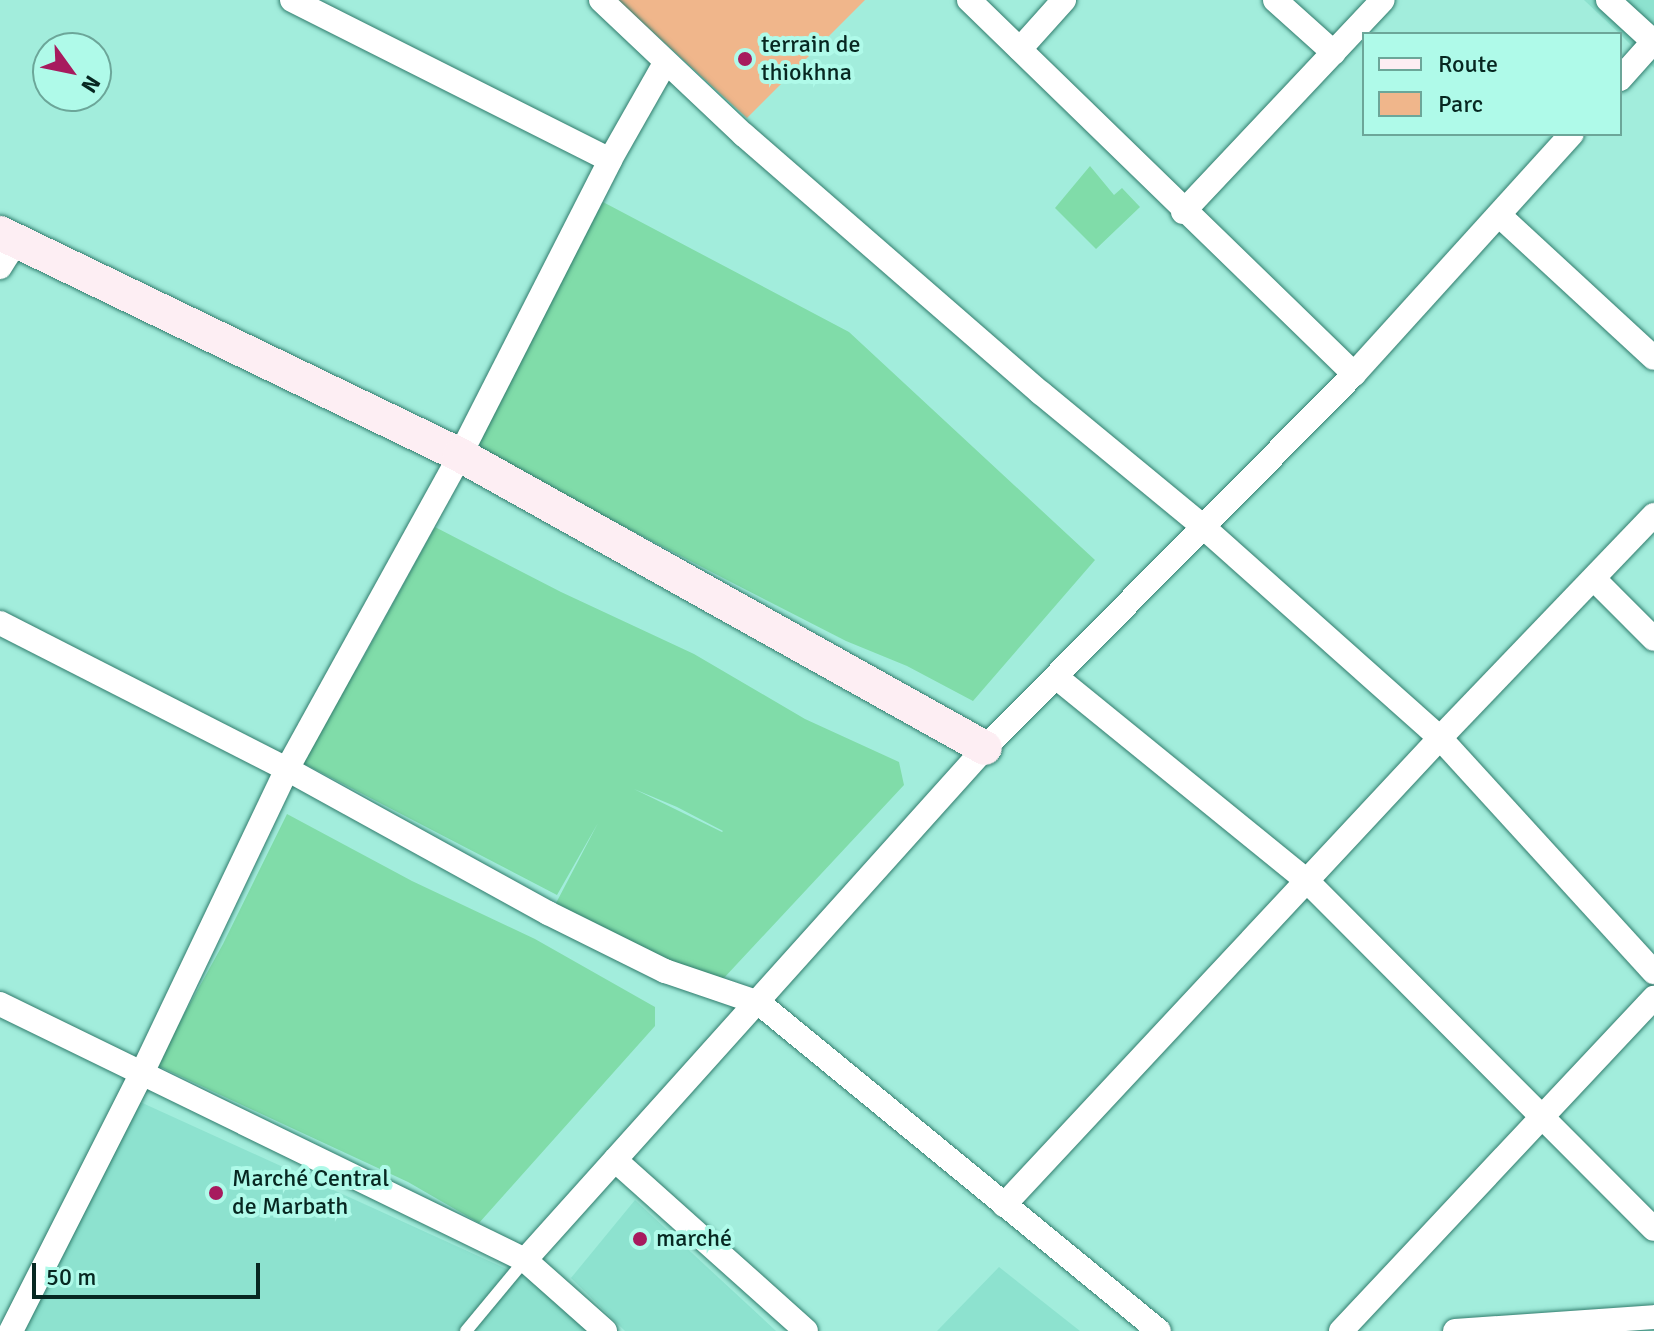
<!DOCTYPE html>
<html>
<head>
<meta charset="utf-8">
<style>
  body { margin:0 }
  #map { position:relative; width:1654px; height:1331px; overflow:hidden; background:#a2eddc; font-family:Signika,sans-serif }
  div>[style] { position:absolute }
  .built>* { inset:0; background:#8de2cf }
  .green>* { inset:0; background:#f0b68b }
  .building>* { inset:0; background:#80dca9 }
  .roads { filter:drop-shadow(0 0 2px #317c6d) drop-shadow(0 0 2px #317c6d) }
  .lane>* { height:12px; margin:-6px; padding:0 6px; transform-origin:6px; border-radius:6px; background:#fff }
  .street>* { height:24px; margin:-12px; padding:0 12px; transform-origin:12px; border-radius:12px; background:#fff }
  .secondary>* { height:34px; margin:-17px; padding:0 17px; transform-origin:17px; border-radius:17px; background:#fdeef3 }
  .dots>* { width:22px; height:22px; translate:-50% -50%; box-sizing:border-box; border:4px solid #affae9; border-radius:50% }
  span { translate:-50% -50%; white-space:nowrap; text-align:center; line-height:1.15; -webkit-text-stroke:8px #affae9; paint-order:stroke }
  .poi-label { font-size:24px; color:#072721 }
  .left { translate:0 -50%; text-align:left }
  .legend { position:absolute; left:1362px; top:32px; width:260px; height:104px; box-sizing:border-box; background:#affae9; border:2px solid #6ca699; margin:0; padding:10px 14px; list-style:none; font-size:24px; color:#072721 }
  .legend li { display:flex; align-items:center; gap:16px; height:40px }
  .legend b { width:40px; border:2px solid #6ca699 }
  .north { position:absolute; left:32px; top:32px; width:80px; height:80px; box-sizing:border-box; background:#affae9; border:2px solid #6ca699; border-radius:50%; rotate:123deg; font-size:22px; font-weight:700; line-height:32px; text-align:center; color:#072721 }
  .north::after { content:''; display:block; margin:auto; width:28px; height:36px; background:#a71b5e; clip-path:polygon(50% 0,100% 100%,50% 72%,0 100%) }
  .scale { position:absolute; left:32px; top:1263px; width:228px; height:36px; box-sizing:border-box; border:4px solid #072721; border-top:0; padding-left:10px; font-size:24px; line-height:28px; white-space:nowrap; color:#072721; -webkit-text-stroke:6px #affae9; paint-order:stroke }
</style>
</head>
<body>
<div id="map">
  <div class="built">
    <i style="clip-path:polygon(1584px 0,1654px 0,1654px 68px,1620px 34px)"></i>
    <i style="clip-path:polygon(138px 1101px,542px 1285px,590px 1331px,20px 1331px)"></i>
    <i style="clip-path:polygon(635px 1200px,776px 1331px,625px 1331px,571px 1278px)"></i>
    <i style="clip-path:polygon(999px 1267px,1080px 1331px,937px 1331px)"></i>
  </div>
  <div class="green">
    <i style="clip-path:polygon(618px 0,865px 0,747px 118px)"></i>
  </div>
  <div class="building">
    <i style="clip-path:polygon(1090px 166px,1114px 195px,1122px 188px,1140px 207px,1096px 249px,1055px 208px)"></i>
    <i style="clip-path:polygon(603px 202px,849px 332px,1095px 560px,973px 701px,907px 666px,846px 641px,725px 579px,473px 448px)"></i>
    <i style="clip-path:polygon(evenodd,435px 527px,561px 592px,694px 654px,805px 719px,899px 762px,904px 785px,723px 979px,671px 963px,555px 905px,598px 823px,557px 895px,299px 761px,362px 660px,435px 527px,634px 789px,677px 807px,723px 831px,722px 832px,634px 789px)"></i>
    <i style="clip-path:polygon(287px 814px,412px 881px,535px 939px,655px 1007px,655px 1026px,479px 1223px,408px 1182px,156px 1065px,223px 944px)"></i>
  </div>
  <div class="roads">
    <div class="lane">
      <i style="left:466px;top:1331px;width:92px;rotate:-50.3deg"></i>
    </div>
    <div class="street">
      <i style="left:292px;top:0;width:356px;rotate:26.7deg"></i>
      <i style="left:601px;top:0;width:197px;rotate:43.4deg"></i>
      <i style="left:744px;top:135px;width:393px;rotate:41deg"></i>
      <i style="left:1041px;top:393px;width:207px;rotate:39.5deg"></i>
      <i style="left:1201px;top:525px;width:320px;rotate:41.7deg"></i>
      <i style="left:1440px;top:738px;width:317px;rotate:47.6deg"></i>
      <i style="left:969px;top:0;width:537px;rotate:44.17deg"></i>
      <i style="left:1275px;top:0;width:79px;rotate:41.9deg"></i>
      <i style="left:1608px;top:0;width:62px;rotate:42.4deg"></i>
      <i style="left:1020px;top:49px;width:66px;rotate:-48.1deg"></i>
      <i style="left:1620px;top:79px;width:50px;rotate:-48.3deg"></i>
      <i style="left:1183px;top:212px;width:291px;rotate:-46.7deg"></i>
      <i style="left:1500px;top:216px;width:209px;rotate:42.7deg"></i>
      <i style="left:0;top:267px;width:31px;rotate:-58deg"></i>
      <i style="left:1595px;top:580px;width:83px;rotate:45deg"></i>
      <i style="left:0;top:623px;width:322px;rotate:27deg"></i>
      <i style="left:287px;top:769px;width:298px;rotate:28.9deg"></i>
      <i style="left:548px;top:913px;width:131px;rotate:26.4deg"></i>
      <i style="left:665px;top:971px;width:99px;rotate:18.8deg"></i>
      <i style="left:759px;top:1003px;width:517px;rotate:39.35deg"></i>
      <i style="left:1056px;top:677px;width:323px;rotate:39.1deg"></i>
      <i style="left:1307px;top:881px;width:491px;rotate:45.1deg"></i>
      <i style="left:0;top:1004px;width:584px;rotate:25.99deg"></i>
      <i style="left:525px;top:1260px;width:107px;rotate:41.6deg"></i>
      <i style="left:615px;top:1160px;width:256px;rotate:41.8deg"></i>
      <i style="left:1004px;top:1205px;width:639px;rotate:-46.97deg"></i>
      <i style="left:1440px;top:738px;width:309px;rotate:-46.2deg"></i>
      <i style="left:525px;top:1260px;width:688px;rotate:-48.06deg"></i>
      <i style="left:985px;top:748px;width:525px;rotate:-45.39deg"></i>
      <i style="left:1354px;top:374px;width:324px;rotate:-47.8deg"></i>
      <i style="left:11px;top:1331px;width:289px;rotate:-63.1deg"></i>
      <i style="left:142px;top:1073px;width:337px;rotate:-64.5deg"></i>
      <i style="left:287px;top:769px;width:359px;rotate:-61.1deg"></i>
      <i style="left:460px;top:455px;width:331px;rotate:-63deg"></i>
      <i style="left:610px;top:160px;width:112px;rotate:-60.4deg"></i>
      <i style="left:1341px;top:1331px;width:457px;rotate:-46.8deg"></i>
      <i style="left:1455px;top:1331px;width:199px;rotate:-4deg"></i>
    </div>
    <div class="secondary">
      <i style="left:0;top:233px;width:511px;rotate:25.76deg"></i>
      <i style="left:460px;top:455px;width:601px;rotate:29.17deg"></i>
    </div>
  </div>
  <div class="dots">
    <i style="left:745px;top:59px;background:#a71b5e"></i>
    <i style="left:216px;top:1193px;background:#a71b5e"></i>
    <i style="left:640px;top:1239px;background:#a71b5e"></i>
  </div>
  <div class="poi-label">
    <span class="left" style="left:761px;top:59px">terrain de<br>thiokhna</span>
    <span class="left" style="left:232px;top:1193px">Marché Central<br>de Marbath</span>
    <span class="left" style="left:656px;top:1239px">marché</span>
  </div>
  <ul class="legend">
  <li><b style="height:10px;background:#fdeef3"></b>Route</li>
  <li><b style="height:22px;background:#f0b68b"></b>Parc</li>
  </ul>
  <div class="north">N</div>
  <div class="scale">50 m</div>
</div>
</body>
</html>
